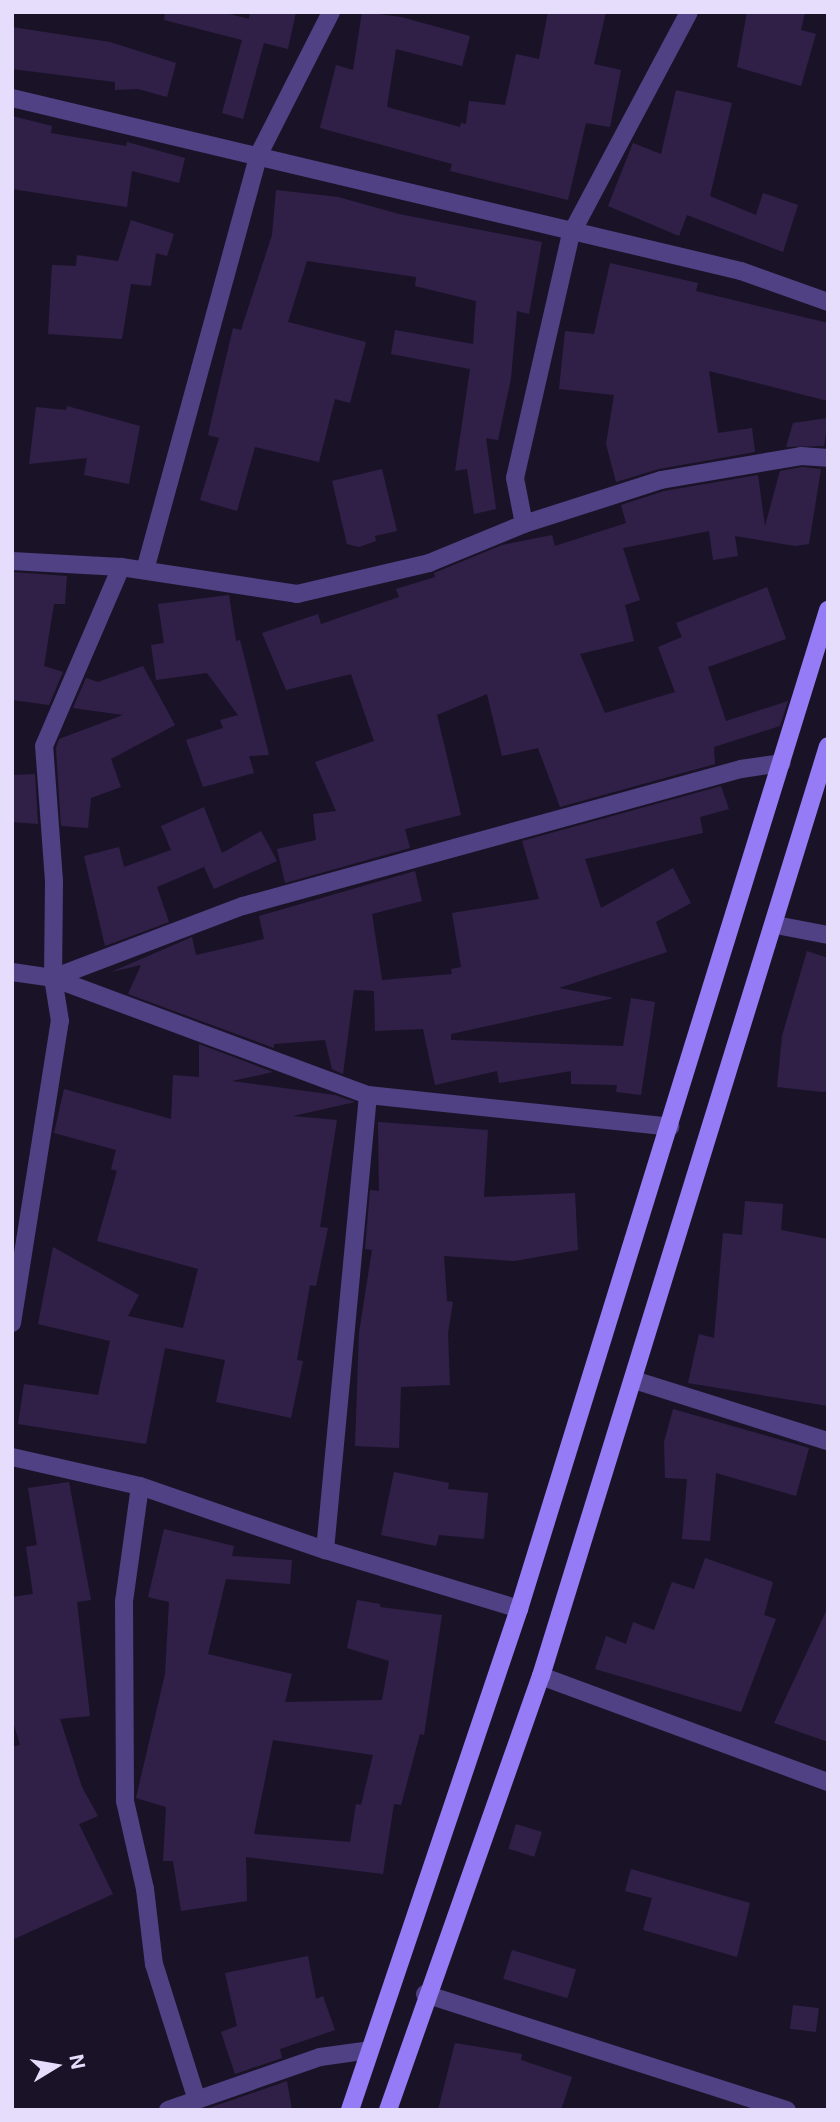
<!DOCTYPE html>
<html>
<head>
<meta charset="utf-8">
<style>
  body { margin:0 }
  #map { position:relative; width:840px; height:2122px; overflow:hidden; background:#1a1328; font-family:Inter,sans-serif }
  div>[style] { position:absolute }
  .building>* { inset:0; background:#302048; transform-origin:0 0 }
  .minor>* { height:18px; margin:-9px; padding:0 9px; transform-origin:9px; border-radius:9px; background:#504184 }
  .secondary>* { height:18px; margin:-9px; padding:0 9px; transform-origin:9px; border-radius:9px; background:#957bf5 }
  span { translate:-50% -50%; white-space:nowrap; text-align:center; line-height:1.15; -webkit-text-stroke:5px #1a1328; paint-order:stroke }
  .frame { position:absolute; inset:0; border:14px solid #e6ddfc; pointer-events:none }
  .north { position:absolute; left:21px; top:2031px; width:70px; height:70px; -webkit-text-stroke:5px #1a1328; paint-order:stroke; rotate:79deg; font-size:19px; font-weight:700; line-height:28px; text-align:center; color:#e6ddfc }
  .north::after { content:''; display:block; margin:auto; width:24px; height:32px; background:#e6ddfc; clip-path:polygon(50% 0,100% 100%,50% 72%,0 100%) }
</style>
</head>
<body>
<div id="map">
  <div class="building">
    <i style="clip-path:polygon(165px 12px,222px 12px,249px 19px,250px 12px,296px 12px,288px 49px,264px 43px,243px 119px,222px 113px,242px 40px,164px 20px)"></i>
    <i style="clip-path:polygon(362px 12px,401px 17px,470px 36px,462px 66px,396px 49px,387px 107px,460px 127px,461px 123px,466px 124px,469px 101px,505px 105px,516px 54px,539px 59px,548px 12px,606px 12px,594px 64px,621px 70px,610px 127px,586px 123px,568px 200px,450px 171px,452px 164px,320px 128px,336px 65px,353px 70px)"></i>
    <i style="clip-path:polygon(747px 12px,805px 12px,801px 30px,816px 34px,801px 86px,737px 67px)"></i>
    <i style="clip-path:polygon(12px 27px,110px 42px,176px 63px,167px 97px,138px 89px,115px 90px,115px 82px,12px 69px)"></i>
    <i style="clip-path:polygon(676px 90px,732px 103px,710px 196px,756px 215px,763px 193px,798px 205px,783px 252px,687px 215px,679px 236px,608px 206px,633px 143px,661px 154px)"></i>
    <i style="clip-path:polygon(12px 116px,52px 126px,51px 133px,126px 146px,127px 142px,185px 158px,179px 183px,132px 171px,127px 207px,12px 189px)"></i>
    <i style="clip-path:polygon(276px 190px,338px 197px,399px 214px,542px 242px,529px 314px,517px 311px,511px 378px,498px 440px,486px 438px,496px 509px,474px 514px,467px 469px,455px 471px,470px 369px,391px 354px,395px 330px,473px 344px,476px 301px,415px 286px,416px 277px,307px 261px,288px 322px,366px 342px,350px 403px,335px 399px,319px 462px,255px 447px,237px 511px,200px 500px,219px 438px,208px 435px,216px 400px,233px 328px,241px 330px,272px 235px)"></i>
    <i style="clip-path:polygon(131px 220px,174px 234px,167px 256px,156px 253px,151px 286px,131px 284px,122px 339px,48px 334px,52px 265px,76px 266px,77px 255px,118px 261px)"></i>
    <i style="clip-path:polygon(610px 263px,698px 283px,696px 291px,828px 323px,828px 401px,709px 371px,718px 433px,752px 428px,755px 452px,659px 469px,616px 482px,606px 444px,614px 395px,559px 389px,565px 331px,594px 334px)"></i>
    <i style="clip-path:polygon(67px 406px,140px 426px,129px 484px,84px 475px,87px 458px,29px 464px,36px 407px,66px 410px)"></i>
    <i style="clip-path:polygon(828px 418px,824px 446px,786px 447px,793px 423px)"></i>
    <i style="clip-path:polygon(802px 467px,821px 469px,809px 544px,795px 546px,735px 536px,738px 556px,713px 560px,709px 531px,623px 548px,640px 600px,625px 605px,634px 641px,580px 654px,605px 713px,675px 692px,658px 647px,682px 637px,676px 623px,767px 587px,786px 639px,708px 667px,726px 721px,788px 701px,780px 726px,714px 747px,715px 764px,560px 807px,538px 748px,502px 756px,487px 694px,437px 715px,461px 815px,405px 829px,410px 848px,285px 883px,277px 849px,316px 840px,313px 814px,336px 811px,315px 762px,374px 741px,351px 674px,286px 690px,262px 633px,318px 614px,321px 624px,399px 597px,396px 589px,435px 577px,434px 573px,502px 545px,552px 535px,555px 546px,626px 523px,621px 505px,664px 491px,758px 475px,765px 526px,780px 471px)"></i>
    <i style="clip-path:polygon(382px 469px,397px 531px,375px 536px,376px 541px,359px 547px,347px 544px,332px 481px)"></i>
    <i style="clip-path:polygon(12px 572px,67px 576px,65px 604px,54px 604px,44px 666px,63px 672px,49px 705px,12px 700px)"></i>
    <i style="clip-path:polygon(229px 595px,236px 641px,240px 640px,269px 755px,249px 756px,254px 773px,203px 787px,186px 740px,223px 728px,220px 720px,238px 715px,207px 673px,156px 680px,151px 645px,164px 643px,158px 604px)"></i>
    <i style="clip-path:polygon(143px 666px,175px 725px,111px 759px,121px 787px,91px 798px,88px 828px,61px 826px,56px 748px,59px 739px,123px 715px,73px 708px,86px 678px,98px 682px)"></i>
    <i style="clip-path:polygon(35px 774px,38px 824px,12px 822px,12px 775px)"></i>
    <i style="clip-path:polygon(721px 786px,729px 809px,700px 817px,703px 833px,585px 859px,601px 908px,673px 868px,691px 903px,656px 922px,667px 952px,559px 988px,614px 998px,451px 1034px,451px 1040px,623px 1046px,631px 998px,655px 1002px,641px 1095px,616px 1092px,617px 1085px,571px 1084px,571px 1071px,499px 1083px,497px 1071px,435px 1085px,423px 1029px,375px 1031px,374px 991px,354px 990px,343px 1074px,332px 1069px,325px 1040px,274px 1044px,274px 1048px,128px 994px,141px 965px,111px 972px,192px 937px,196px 955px,264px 939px,259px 916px,415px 871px,422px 901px,372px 914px,382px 980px,452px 974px,451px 969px,461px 967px,452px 913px,539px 899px,522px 841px)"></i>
    <i style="clip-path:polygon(204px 807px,222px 853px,261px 831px,277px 861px,214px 889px,204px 867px,157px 887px,169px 922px,105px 946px,84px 856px,119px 847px,124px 867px,171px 850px,161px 826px)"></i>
    <i style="clip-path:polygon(807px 951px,828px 958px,828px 1091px,823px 1092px,777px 1087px,782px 1036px)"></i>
    <i style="clip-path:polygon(199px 1044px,273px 1072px,232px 1081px,335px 1095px,355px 1102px,293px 1116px,337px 1120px,320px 1227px,328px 1228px,316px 1286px,310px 1285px,297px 1360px,303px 1361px,291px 1418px,216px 1402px,225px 1360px,165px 1348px,146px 1444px,18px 1424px,24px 1384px,98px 1395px,110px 1341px,38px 1324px,53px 1247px,139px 1295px,128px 1316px,183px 1328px,198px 1269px,97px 1241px,117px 1171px,111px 1169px,116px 1150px,54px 1133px,64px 1089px,171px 1119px,173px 1075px,199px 1077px)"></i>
    <i style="clip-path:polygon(378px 1122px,488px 1130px,484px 1197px,575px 1193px,578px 1250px,514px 1261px,444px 1256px,447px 1301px,453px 1302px,448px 1333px,450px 1385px,401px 1387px,399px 1448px,355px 1446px,359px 1333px,372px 1250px,365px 1249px,370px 1190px,379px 1191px)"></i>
    <i style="clip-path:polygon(745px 1201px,783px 1204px,781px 1230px,828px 1239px,828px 1406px,688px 1383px,699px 1334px,714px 1338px,723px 1233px,742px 1235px)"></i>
    <i style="clip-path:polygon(673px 1409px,809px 1448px,796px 1496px,716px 1473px,710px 1541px,682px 1539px,687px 1479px,665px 1478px,664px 1442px)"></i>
    <i style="clip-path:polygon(394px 1472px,449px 1483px,448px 1489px,488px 1493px,484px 1539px,439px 1535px,436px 1546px,381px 1535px)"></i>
    <i style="clip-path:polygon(69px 1482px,91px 1600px,77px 1602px,90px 1716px,60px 1719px,82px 1787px,98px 1816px,79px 1824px,113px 1894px,12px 1940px,12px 1747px,20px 1745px,12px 1718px,12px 1597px,33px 1594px,26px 1547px,37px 1545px,28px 1488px)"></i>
    <i style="clip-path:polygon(evenodd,164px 1529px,234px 1546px,232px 1556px,292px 1560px,290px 1584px,226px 1579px,208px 1654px,292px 1674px,285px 1702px,382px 1700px,389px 1661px,347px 1648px,357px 1600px,380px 1604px,380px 1607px,442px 1615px,424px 1735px,420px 1734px,401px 1805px,394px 1804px,383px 1874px,246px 1857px,247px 1901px,181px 1911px,173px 1861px,163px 1861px,166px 1807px,136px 1798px,165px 1674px,169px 1602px,148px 1597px,164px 1529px,273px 1740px,373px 1755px,361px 1805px,356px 1804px,350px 1842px,254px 1834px,273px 1740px)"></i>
    <i style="clip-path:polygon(705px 1558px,773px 1582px,764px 1615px,776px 1619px,741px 1712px,595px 1669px,606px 1636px,626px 1644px,633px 1622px,654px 1630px,672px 1582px,694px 1589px)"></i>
    <i style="clip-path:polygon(828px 1607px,828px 1742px,774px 1723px)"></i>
    <i style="left:516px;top:1824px;width:27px;height:26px;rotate:17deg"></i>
    <i style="clip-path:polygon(631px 1869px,750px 1903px,737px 1957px,643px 1930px,652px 1898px,625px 1891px)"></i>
    <i style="left:512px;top:1950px;width:67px;height:30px;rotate:17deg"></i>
    <i style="clip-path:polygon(308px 1956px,316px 1999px,323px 1996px,335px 2030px,280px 2049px,282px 2058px,235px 2074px,221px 2032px,237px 2026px,225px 1973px)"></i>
    <i style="left:793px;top:2005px;width:26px;height:24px;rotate:7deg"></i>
    <i style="clip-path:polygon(455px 2043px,522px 2054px,521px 2060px,572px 2077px,561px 2110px,438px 2110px)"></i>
    <i style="clip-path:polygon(287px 2081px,292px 2110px,203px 2110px)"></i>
  </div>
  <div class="minor">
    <i style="left:12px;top:98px;width:749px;rotate:13.35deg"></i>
    <i style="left:741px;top:271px;width:92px;rotate:19.6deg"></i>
    <i style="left:524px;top:524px;width:144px;rotate:-17.8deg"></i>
    <i style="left:661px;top:480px;width:142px;rotate:-9.7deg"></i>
    <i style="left:801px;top:456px;width:27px;rotate:4deg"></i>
    <i style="left:12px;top:561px;width:109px;rotate:3.2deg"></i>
    <i style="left:121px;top:567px;width:178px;rotate:8.7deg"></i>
    <i style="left:297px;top:594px;width:136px;rotate:-13.2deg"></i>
    <i style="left:429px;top:563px;width:103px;rotate:-22.3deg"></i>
    <i style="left:524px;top:524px;width:47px;rotate:-101.1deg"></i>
    <i style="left:515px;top:478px;width:250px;rotate:-77.1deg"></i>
    <i style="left:571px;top:234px;width:251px;rotate:-62deg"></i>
    <i style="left:145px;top:570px;width:431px;rotate:-74.7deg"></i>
    <i style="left:259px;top:154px;width:159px;rotate:-63.1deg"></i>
    <i style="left:776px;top:925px;width:53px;rotate:10.9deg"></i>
    <i style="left:12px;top:972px;width:41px;rotate:8.3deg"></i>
    <i style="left:53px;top:978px;width:336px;rotate:20.4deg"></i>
    <i style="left:368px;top:1095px;width:304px;rotate:6deg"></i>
    <i style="left:53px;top:978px;width:203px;rotate:-20.8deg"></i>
    <i style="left:243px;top:906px;width:517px;rotate:-15.38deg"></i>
    <i style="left:741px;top:769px;width:41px;rotate:-8.3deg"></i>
    <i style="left:12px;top:1323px;width:306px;rotate:-81deg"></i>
    <i style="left:60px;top:1021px;width:44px;rotate:-99.2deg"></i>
    <i style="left:53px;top:978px;width:97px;rotate:-89.4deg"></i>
    <i style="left:54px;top:881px;width:135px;rotate:-94.2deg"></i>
    <i style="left:44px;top:746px;width:195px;rotate:-66.7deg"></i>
    <i style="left:634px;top:1380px;width:203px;rotate:17.5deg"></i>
    <i style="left:12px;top:1457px;width:131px;rotate:12.8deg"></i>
    <i style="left:140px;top:1486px;width:196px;rotate:19.1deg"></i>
    <i style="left:325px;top:1550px;width:203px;rotate:16.9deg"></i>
    <i style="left:140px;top:1486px;width:117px;rotate:97.9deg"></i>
    <i style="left:124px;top:1602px;width:199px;rotate:89.7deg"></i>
    <i style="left:125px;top:1801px;width:90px;rotate:77.2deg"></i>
    <i style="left:145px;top:1889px;width:76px;rotate:83.2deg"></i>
    <i style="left:154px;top:1964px;width:139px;rotate:72.5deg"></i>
    <i style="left:325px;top:1550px;width:457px;rotate:-84.6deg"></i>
    <i style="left:541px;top:1676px;width:306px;rotate:20.3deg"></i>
    <i style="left:425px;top:1994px;width:380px;rotate:17.8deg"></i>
    <i style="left:168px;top:2110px;width:161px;rotate:-19.2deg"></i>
    <i style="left:320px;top:2057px;width:50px;rotate:-8deg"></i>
  </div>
  <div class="secondary">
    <i style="left:350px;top:2110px;width:529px;rotate:-71.36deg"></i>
    <i style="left:519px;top:1609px;width:1046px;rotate:-72.81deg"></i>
    <i style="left:388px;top:2110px;width:460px;rotate:-70.6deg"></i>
    <i style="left:541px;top:1676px;width:973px;rotate:-72.85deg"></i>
  </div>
  <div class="frame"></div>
  <div class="north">N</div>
</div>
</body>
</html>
